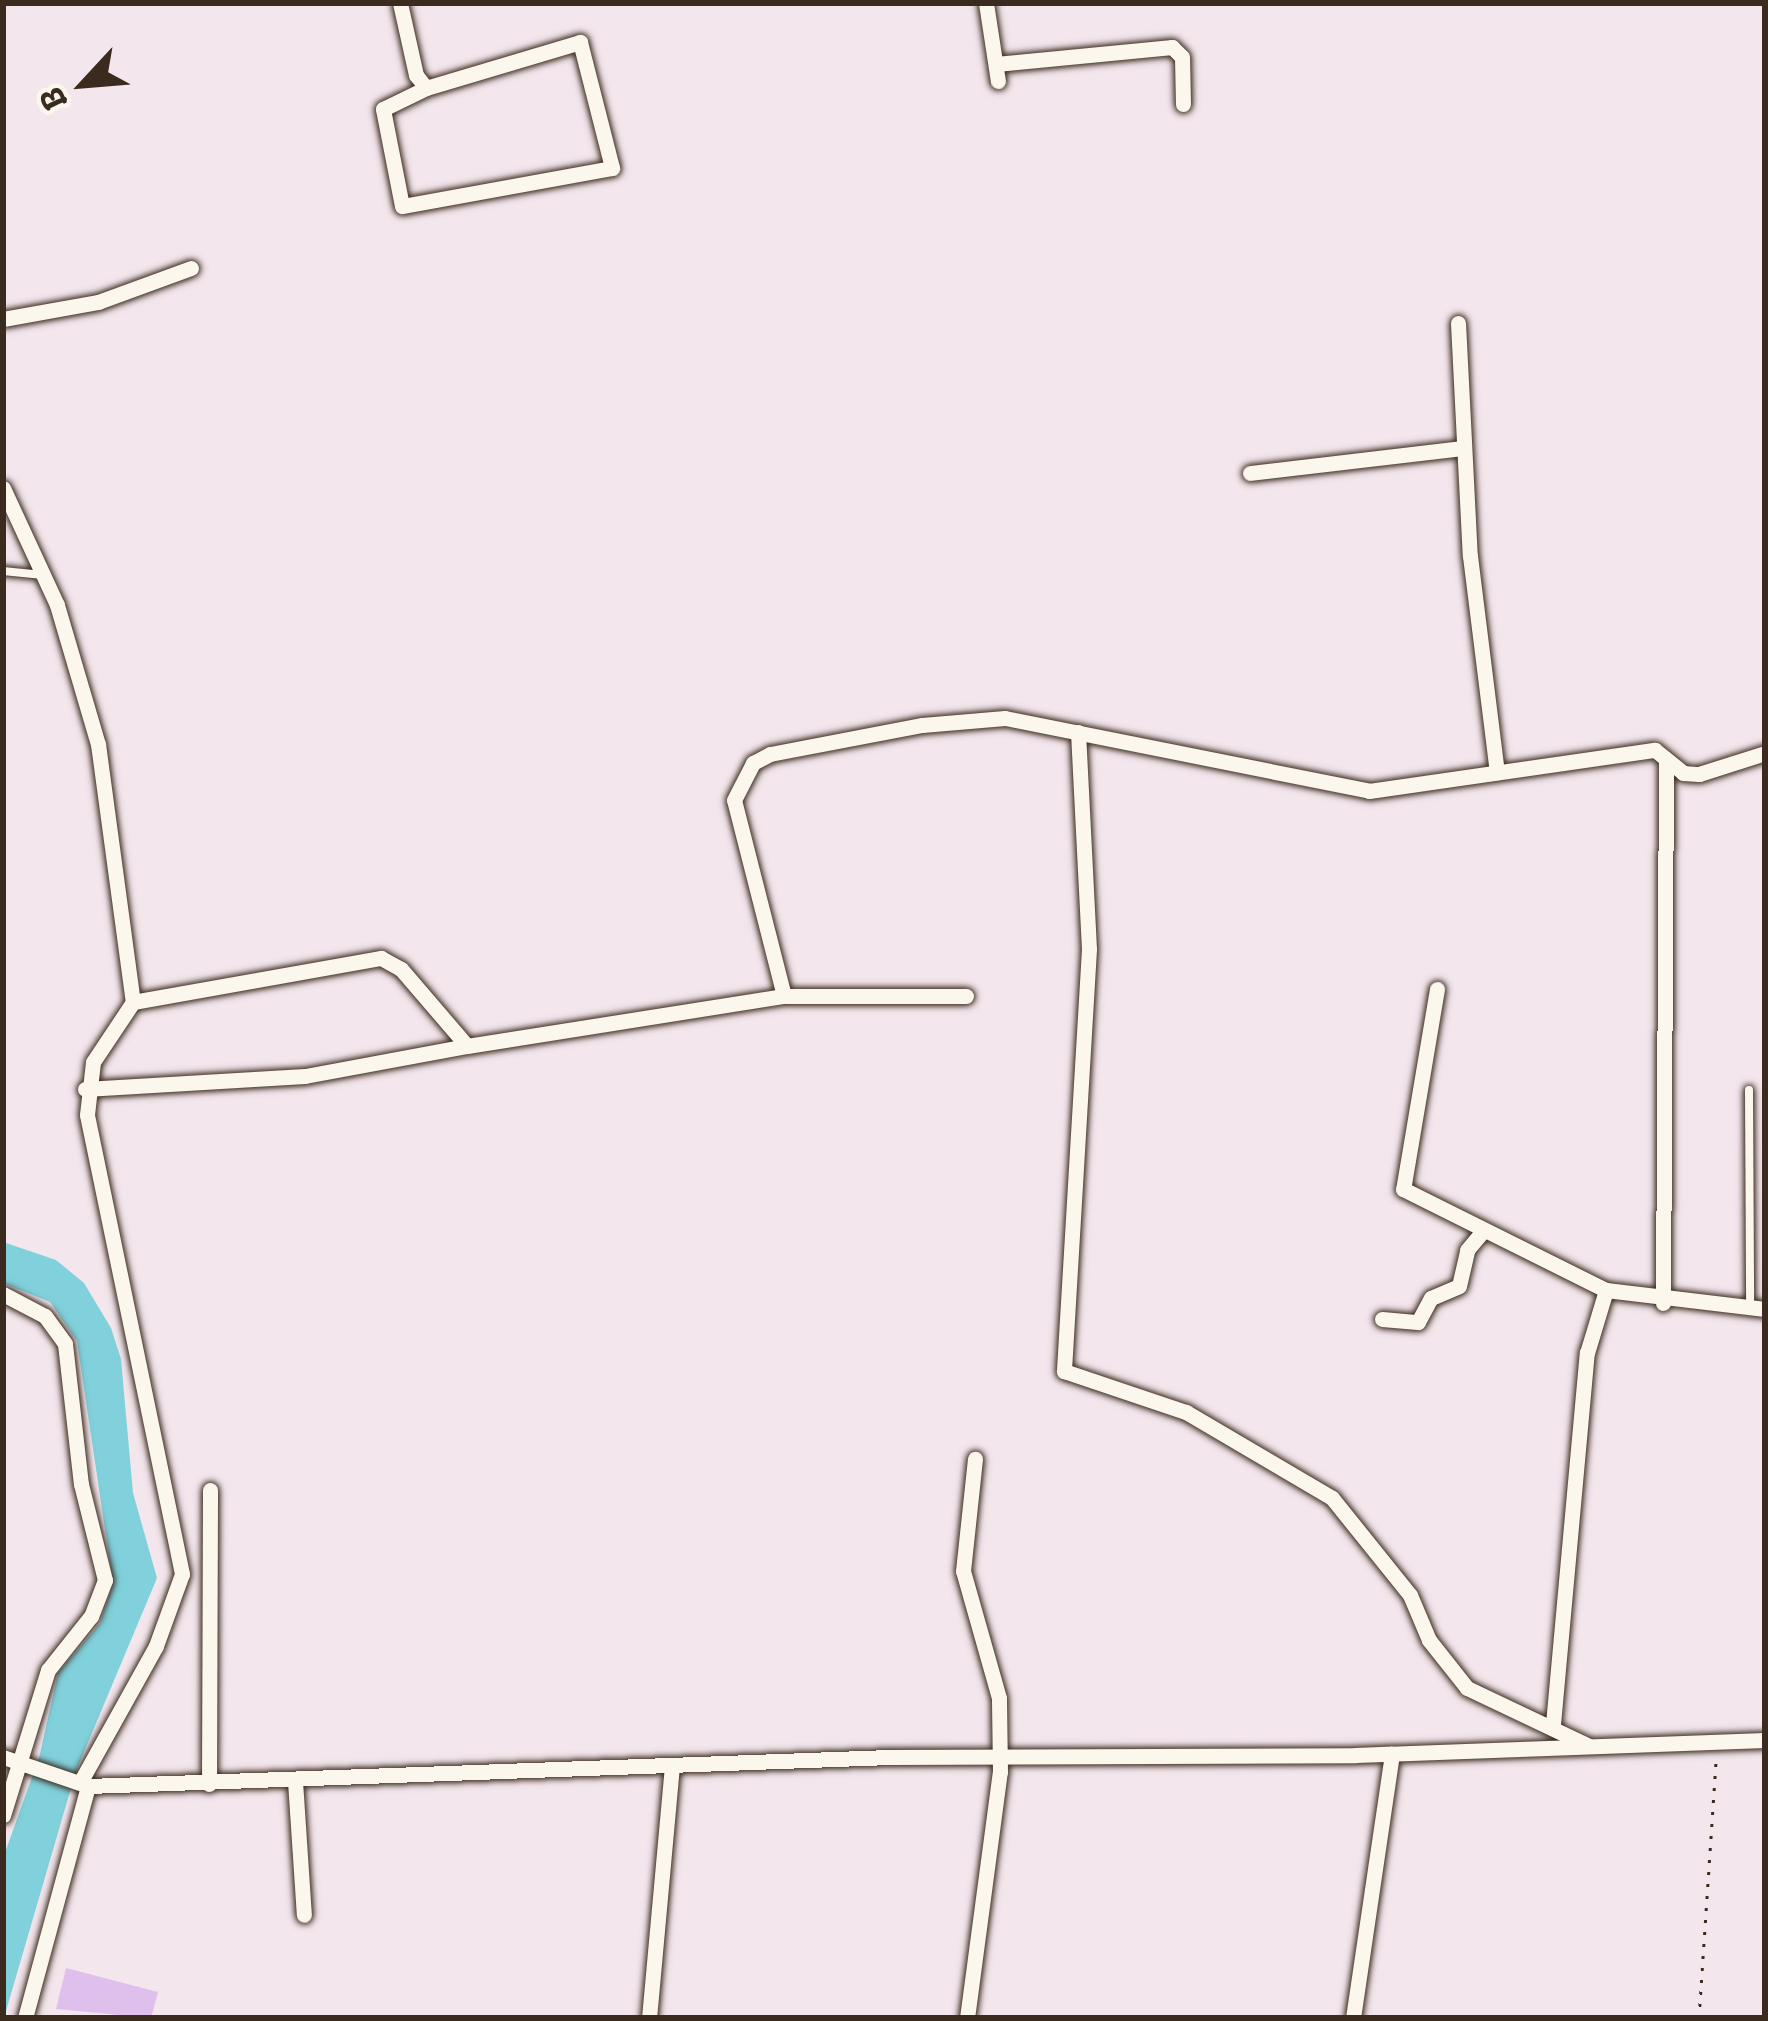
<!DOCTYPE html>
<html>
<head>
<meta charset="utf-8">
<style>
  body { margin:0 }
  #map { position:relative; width:1768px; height:2021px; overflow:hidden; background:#f3e6ec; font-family:Mali,sans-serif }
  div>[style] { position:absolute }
  .water>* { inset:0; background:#81d1dc }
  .building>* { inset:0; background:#dfbfec }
  .path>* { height:3px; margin-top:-1.5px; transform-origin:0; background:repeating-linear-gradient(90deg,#3b2a1e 0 3px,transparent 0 12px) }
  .roads { filter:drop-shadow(0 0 3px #3b2a1e) drop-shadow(0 0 3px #3b2a1e) }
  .service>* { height:8px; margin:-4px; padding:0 4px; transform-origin:4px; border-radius:4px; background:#fbf7ec }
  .minor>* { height:15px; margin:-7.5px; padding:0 7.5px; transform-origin:7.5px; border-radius:7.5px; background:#fbf7ec }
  span { translate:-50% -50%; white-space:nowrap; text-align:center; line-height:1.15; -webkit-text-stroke:10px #fbf7ec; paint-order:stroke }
  .frame { position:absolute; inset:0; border:6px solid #3b2a1e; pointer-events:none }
  .north { position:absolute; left:24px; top:24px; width:120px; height:120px; -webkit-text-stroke:9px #fbf7ec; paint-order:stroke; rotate:244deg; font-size:33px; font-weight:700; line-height:48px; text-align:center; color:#3b2a1e }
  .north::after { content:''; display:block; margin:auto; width:42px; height:54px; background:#3b2a1e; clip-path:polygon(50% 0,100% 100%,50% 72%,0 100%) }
</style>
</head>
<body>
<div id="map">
  <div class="water">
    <i style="clip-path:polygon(3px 1242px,56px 1260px,84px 1283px,111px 1328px,121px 1359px,133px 1493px,157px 1578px,76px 1771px,4px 2018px,3px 1858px,39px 1758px,58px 1673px,100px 1623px,113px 1583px,77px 1341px,50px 1302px,3px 1283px)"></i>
  </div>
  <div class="building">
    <i style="clip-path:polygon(66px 1968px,158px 1992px,151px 2018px,56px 2009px)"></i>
  </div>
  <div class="path">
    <i style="left:1699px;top:2018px;width:257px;rotate:-86.2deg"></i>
  </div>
  <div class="roads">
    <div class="service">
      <i style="left:3px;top:571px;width:40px;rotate:5.7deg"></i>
      <i style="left:1749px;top:1090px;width:216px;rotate:89.7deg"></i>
    </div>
    <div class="minor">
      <i style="left:400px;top:3px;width:74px;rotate:77.5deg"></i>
      <i style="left:416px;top:75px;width:16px;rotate:52deg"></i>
      <i style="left:426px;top:88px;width:161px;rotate:-16.6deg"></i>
      <i style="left:580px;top:42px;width:130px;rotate:75.7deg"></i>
      <i style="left:612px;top:168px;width:213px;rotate:169.7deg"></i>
      <i style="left:402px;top:206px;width:99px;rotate:-101.1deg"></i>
      <i style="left:383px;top:109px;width:48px;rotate:-26deg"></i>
      <i style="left:986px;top:3px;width:79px;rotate:81.3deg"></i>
      <i style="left:996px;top:64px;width:177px;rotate:-5.5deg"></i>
      <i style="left:1172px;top:47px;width:14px;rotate:45deg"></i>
      <i style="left:1182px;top:57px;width:47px;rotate:88.8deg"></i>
      <i style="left:3px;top:319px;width:97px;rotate:-10.1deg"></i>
      <i style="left:98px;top:302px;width:99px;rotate:-20.1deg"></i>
      <i style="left:1458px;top:323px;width:233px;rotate:87.1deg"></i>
      <i style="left:1470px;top:556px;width:218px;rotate:82.9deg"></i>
      <i style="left:1250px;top:473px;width:215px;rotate:-6.7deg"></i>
      <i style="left:3px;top:488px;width:129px;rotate:65.2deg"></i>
      <i style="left:57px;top:605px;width:145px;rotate:73.6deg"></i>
      <i style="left:98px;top:744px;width:260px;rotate:82.3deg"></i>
      <i style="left:133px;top:1002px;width:72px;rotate:123.7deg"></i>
      <i style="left:93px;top:1062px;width:53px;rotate:96.5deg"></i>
      <i style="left:87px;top:1115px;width:469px;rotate:78.3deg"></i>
      <i style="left:182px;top:1574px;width:77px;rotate:109.9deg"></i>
      <i style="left:156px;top:1646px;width:154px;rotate:119.1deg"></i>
      <i style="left:1078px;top:732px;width:217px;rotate:87.1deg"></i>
      <i style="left:1089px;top:949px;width:423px;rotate:93.4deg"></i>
      <i style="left:1064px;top:1371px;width:129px;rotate:18.6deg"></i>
      <i style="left:1186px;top:1412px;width:169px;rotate:30.5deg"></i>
      <i style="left:1332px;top:1498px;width:124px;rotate:51.2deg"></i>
      <i style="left:1410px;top:1595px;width:49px;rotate:67.1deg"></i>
      <i style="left:1429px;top:1640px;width:61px;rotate:51.6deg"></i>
      <i style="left:1467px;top:1688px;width:133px;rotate:25.4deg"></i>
      <i style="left:1437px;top:989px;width:203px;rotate:99.6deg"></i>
      <i style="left:1403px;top:1189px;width:227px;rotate:26.5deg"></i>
      <i style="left:1606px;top:1290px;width:160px;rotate:6.8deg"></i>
      <i style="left:784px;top:996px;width:202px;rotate:-104.3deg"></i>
      <i style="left:734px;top:800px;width:42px;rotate:-62.8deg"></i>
      <i style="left:753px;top:763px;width:19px;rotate:-28deg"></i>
      <i style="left:770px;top:754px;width:155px;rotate:-10.8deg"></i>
      <i style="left:922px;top:725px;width:83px;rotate:-4.8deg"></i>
      <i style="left:1005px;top:718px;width:371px;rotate:11.3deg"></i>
      <i style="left:1369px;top:791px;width:289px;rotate:-8.2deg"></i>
      <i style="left:1655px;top:750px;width:36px;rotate:39deg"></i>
      <i style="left:1683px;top:773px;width:16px;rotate:4deg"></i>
      <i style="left:1699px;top:774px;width:69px;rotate:-17.7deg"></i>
      <i style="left:133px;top:1002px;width:252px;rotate:-10.1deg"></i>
      <i style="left:381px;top:958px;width:23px;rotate:29deg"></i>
      <i style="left:401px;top:969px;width:101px;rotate:49.4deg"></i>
      <i style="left:467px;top:1046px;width:321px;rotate:-9deg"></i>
      <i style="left:784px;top:996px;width:182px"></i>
      <i style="left:85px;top:1089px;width:220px;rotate:-3.4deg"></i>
      <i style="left:305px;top:1076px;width:165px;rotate:-10.5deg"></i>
      <i style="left:3px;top:1294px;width:47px;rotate:27.6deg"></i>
      <i style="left:45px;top:1316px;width:34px;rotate:54deg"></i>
      <i style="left:65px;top:1344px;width:141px;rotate:83.5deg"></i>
      <i style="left:81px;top:1484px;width:99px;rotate:76deg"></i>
      <i style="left:105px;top:1580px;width:39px;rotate:111deg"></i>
      <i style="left:91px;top:1616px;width:69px;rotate:128.5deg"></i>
      <i style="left:48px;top:1670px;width:152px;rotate:107.2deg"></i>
      <i style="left:1663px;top:1303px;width:544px;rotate:-89.68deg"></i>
      <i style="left:1382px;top:1319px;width:36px;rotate:5deg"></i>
      <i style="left:1418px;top:1322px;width:27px;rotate:-62deg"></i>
      <i style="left:1431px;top:1298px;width:30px;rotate:-23deg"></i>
      <i style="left:1459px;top:1286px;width:37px;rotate:-77deg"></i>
      <i style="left:1467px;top:1250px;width:23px;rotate:-50deg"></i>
      <i style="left:1553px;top:1724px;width:373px;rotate:-84.8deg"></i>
      <i style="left:1587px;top:1353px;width:66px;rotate:-73.2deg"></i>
      <i style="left:3px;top:1757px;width:90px;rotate:18.8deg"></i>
      <i style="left:88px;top:1786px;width:802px;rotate:-2.07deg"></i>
      <i style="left:889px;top:1757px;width:466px;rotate:-0.2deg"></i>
      <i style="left:1355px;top:1755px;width:410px;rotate:-2.1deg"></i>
      <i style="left:295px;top:1781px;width:134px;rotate:86.2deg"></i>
      <i style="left:209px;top:1784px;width:294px;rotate:-89.8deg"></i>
      <i style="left:25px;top:2018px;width:240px;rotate:-74.8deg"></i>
      <i style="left:649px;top:2018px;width:252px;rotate:-84.8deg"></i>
      <i style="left:967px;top:2018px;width:248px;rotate:-82.4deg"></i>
      <i style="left:1000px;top:1772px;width:74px;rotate:-90.8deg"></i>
      <i style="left:999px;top:1698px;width:132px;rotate:-105.8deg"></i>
      <i style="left:963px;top:1571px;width:113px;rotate:-83.9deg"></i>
      <i style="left:1353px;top:2018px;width:267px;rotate:-81.6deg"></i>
    </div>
  </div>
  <div class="frame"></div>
  <div class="north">B</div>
</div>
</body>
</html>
